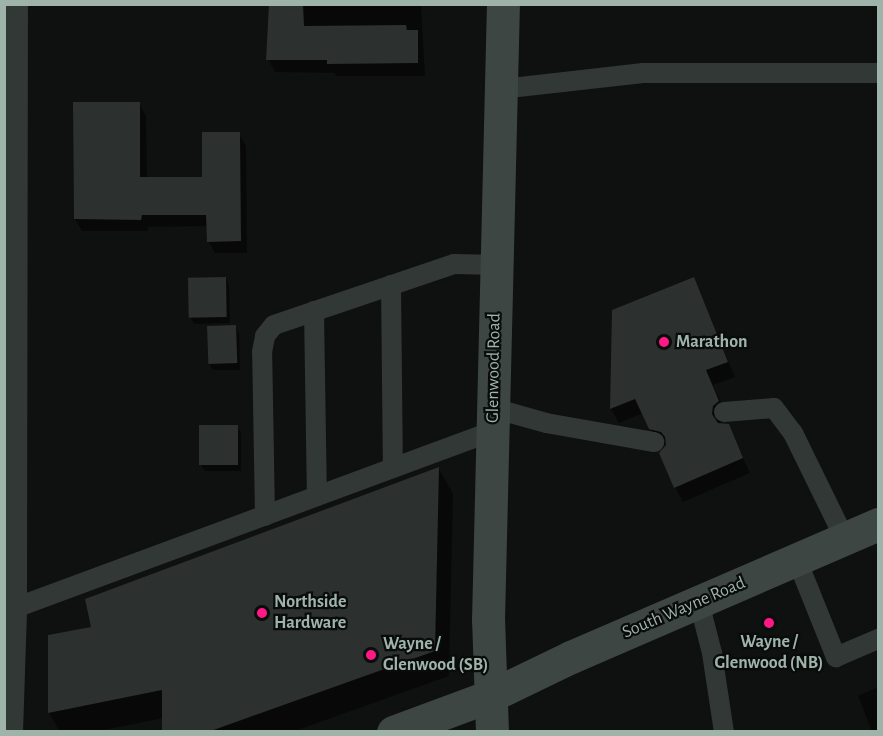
<!DOCTYPE html>
<html>
<head>
<meta charset="utf-8">
<style>
  body { margin:0 }
  #map { position:relative; width:883px; height:736px; overflow:hidden; background:#0f1010; font-family:"Alegreya Sans",sans-serif }
  div>[style] { position:absolute }
  .shadow>* { inset:0; background:#0007 }
  .building>* { inset:0; background:#2c302f; transform-origin:0 0 }
  .lane>* { height:20px; margin:-10px; padding:0 10px; transform-origin:10px; border-radius:10px; background:#323836 }
  .street>* { height:33px; margin:-16.5px; padding:0 16.5px; transform-origin:16.5px; border-radius:16.5px; background:#323836 }
  .secondary>* { height:33px; margin:-16.5px; padding:0 16.5px; transform-origin:16.5px; border-radius:16.5px; background:#3d4643 }
  .dots>* { width:16px; height:16px; translate:-50% -50%; box-sizing:border-box; border:3px solid #0a0b0b; border-radius:50% }
  span { translate:-50% -50%; white-space:nowrap; text-align:center; line-height:1.15; -webkit-text-stroke:4.5px #0a0b0b; paint-order:stroke }
  .poi-label { font-size:18px; color:#9eb3aa; font-weight:700 }
  .left { translate:0 -50%; text-align:left }
  .street-label { font-size:18px; color:#9eb3aa }
  .frame { position:absolute; inset:0; border:6px solid #9eb3aa; pointer-events:none }
</style>
</head>
<body>
<div id="map">
  <div class="shadow">
    <i style="clip-path:polygon(271px 4px,421px 4px,425px 76px,336px 76px,334px 73px,275px 72px,268px 59px)"></i>
    <i style="clip-path:polygon(139px 103px,146px 116px,147px 178px,204px 178px,239px 134px,246px 146px,247px 253px,215px 253px,208px 241px,208px 226px,148px 227px,148px 231px,82px 231px,75px 219px)"></i>
    <i style="clip-path:polygon(226px 279px,229px 285px,230px 323px,194px 324px,190px 317px)"></i>
    <i style="clip-path:polygon(693px 279px,735px 377px,713px 385px,727px 416px,720px 424px,728px 425px,750px 473px,683px 502px,675px 487px,667px 445px,658px 443px,643px 413px,619px 423px,611px 409px)"></i>
    <i style="clip-path:polygon(235px 326px,239px 333px,240px 370px,213px 370px,209px 363px)"></i>
    <i style="clip-path:polygon(237px 426px,241px 433px,241px 471px,205px 471px,201px 465px)"></i>
    <i style="clip-path:polygon(439px 469px,453px 494px,449px 676px,292px 732px,163px 732px,164px 718px,94px 732px,60px 732px,49px 713px,50px 637px,92px 628px)"></i>
    <i style="clip-path:polygon(878px 687px,878px 732px,872px 732px,858px 696px)"></i>
  </div>
  <div class="building">
    <i style="clip-path:polygon(269px 4px,303px 4px,304px 26px,406px 25px,407px 30px,418px 30px,418px 63px,327px 64px,327px 60px,266px 60px)"></i>
    <i style="clip-path:polygon(73px 102px,140px 102px,140px 177px,202px 177px,202px 132px,240px 132px,241px 241px,207px 242px,206px 215px,142px 215px,141px 220px,74px 219px)"></i>
    <i style="left:226px;top:277px;width:40px;height:38px;rotate:89deg"></i>
    <i style="clip-path:polygon(694px 277px,728px 362px,706px 370px,719px 401px,713px 406px,712px 414px,718px 423px,729px 424px,743px 458px,674px 488px,659px 453px,666px 445px,665px 437px,661px 432px,649px 429px,635px 399px,610px 409px,612px 310px)"></i>
    <i style="left:236px;top:325px;width:38px;height:29px;rotate:88deg"></i>
    <i style="left:199px;top:425px;width:39px;height:40px"></i>
    <i style="clip-path:polygon(439px 467px,435px 651px,208px 732px,162px 732px,162px 690px,48px 713px,48px 635px,91px 627px,85px 599px)"></i>
  </div>
  <div class="lane">
    <i style="left:501px;top:89px;width:143px;rotate:-6.4deg"></i>
    <i style="left:643px;top:73px;width:235px"></i>
    <i style="left:391px;top:285px;width:183px;rotate:89.4deg"></i>
    <i style="left:314px;top:311px;width:185px;rotate:89.1deg"></i>
    <i style="left:493px;top:408px;width:55px;rotate:15.8deg"></i>
    <i style="left:546px;top:423px;width:110px;rotate:10deg"></i>
    <i style="left:724px;top:412px;width:50px;rotate:-4.6deg"></i>
    <i style="left:774px;top:408px;width:31px;rotate:53deg"></i>
    <i style="left:793px;top:433px;width:118px;rotate:63.9deg"></i>
    <i style="left:265px;top:516px;width:164px;rotate:-91deg"></i>
    <i style="left:262px;top:352px;width:16px;rotate:-79deg"></i>
    <i style="left:265px;top:336px;width:14px;rotate:-51deg"></i>
    <i style="left:274px;top:325px;width:190px;rotate:-18.7deg"></i>
    <i style="left:454px;top:264px;width:43px;rotate:1.3deg"></i>
    <i style="left:797px;top:560px;width:105px;rotate:68.1deg"></i>
    <i style="left:836px;top:657px;width:46px;rotate:-23.2deg"></i>
    <i style="left:699px;top:602px;width:53px;rotate:75.7deg"></i>
    <i style="left:712px;top:653px;width:80px;rotate:81.4deg"></i>
    <i style="left:4px;top:612px;width:521px;rotate:-20.31deg"></i>
  </div>
  <div class="street">
    <i style="left:6px;top:732px;width:121px;rotate:-88.1deg"></i>
    <i style="left:10px;top:611px;width:607px;rotate:-89.91deg"></i>
  </div>
  <div class="secondary">
    <i style="left:393px;top:732px;width:103px;rotate:-20.4deg"></i>
    <i style="left:490px;top:696px;width:90px;rotate:-25.7deg"></i>
    <i style="left:571px;top:657px;width:335px;rotate:-23.4deg"></i>
    <i style="left:492px;top:732px;width:112px;rotate:-92deg"></i>
    <i style="left:488px;top:620px;width:616px;rotate:-88.61deg"></i>
  </div>
  <div class="dots">
    <i style="left:664px;top:342px;background:#ff1886"></i>
    <i style="left:262px;top:613px;background:#ff1886"></i>
    <i style="left:769px;top:623px;background:#ff1886"></i>
    <i style="left:371px;top:655px;background:#ff1886"></i>
  </div>
  <div class="poi-label">
    <span class="left" style="left:676px;top:342px">Marathon</span>
    <span class="left" style="left:274px;top:613px">Northside<br>Hardware</span>
    <span style="left:769px;top:653px">Wayne /<br>Glenwood (NB)</span>
    <span class="left" style="left:383px;top:655px">Wayne /<br>Glenwood (SB)</span>
  </div>
  <div class="street-label">
    <span style="left:494px;top:368px;rotate:-89deg">Glenwood Road</span>
    <span style="left:684px;top:608px;rotate:-23deg">South Wayne Road</span>
  </div>
  <div class="frame"></div>
</div>
</body>
</html>
